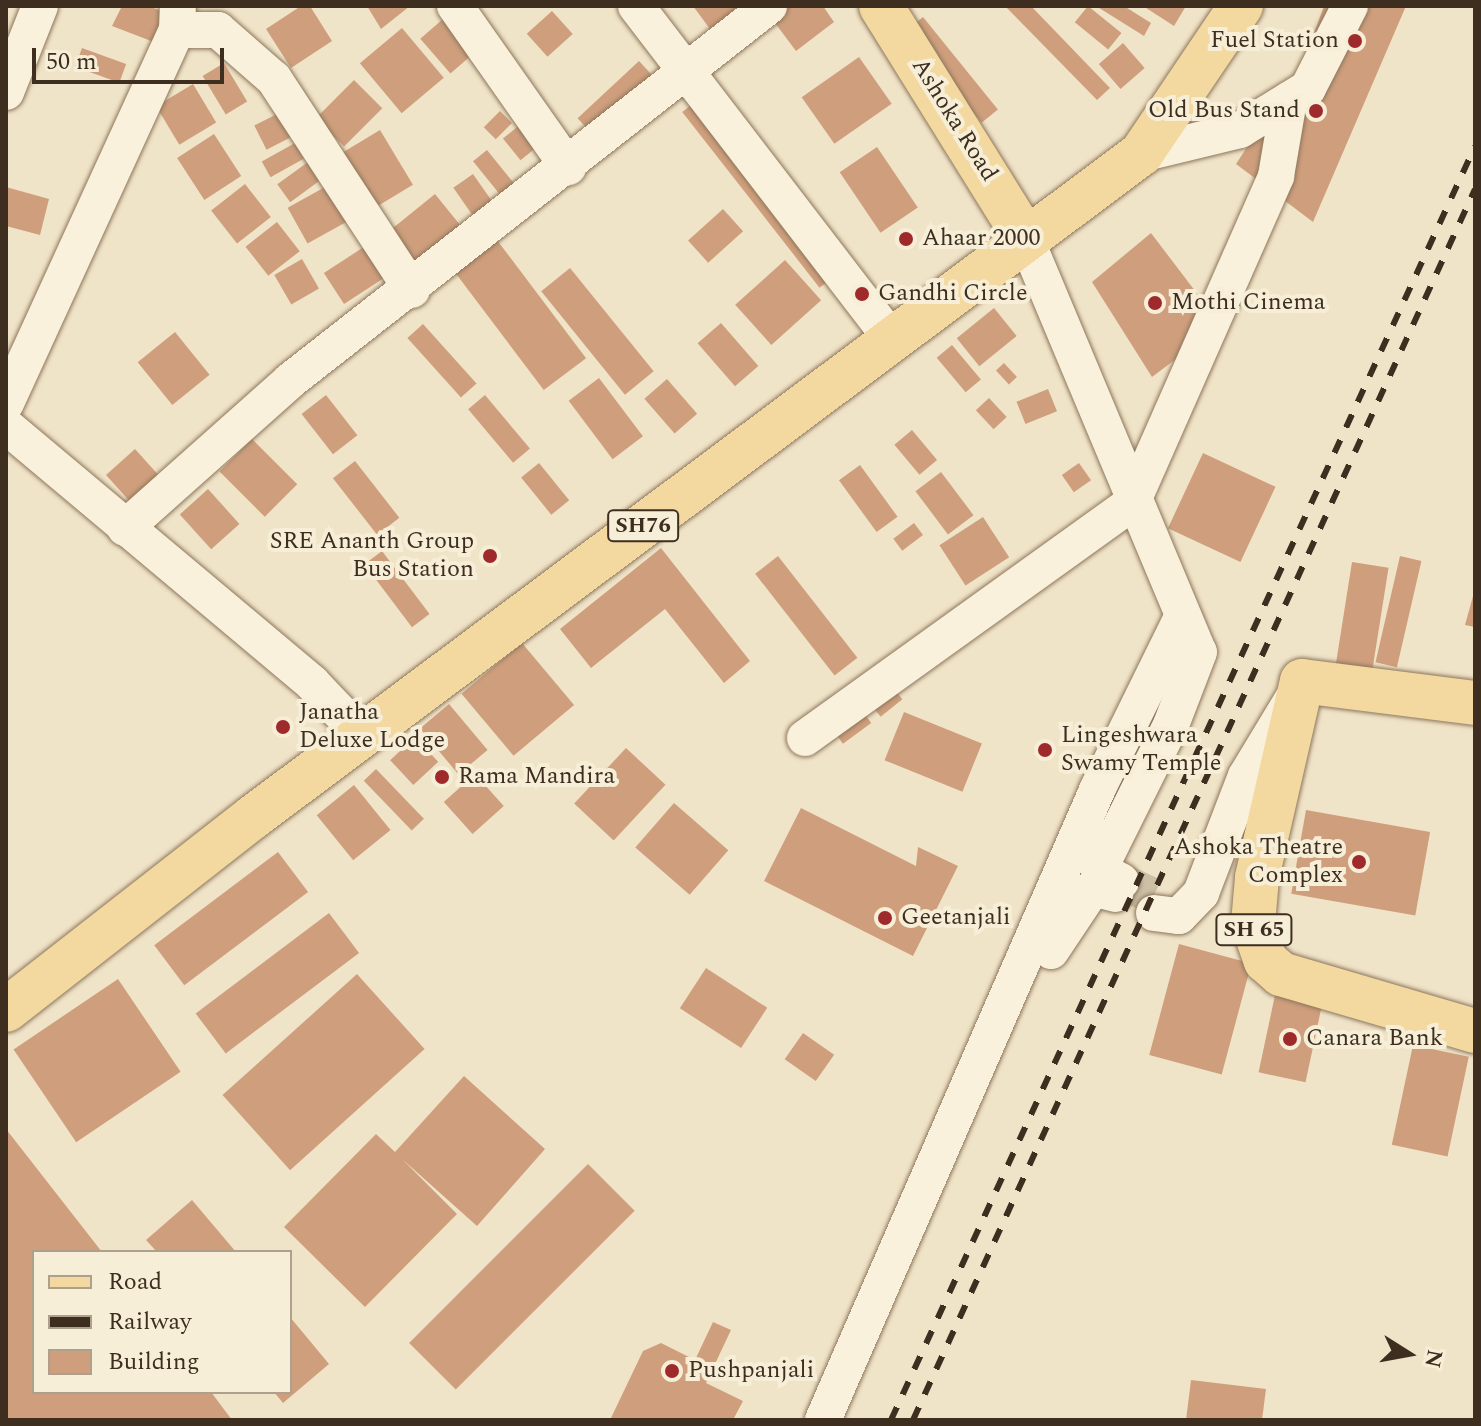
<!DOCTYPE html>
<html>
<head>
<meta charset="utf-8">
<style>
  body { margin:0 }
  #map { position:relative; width:1481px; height:1426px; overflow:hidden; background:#f0e4c8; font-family:Spectral,serif }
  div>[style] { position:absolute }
  .building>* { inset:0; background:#cf9f7d; transform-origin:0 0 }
  .minor-tunnel>* { height:36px; margin-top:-18px; transform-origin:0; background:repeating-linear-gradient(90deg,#ccc0a6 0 36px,transparent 0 54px) }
  .roads { filter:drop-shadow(0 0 2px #8d765c) drop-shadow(0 0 2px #8d765c) }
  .minor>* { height:36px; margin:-18px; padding:0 18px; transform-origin:18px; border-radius:18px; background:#faf1dc }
  .major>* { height:44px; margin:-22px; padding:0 22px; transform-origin:22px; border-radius:22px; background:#f3d9a0 }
  .rail>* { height:6px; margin-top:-3px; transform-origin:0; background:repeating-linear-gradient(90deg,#3d2e20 0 14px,transparent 0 28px) }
  .dots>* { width:22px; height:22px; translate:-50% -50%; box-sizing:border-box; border:4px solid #f7eed8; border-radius:50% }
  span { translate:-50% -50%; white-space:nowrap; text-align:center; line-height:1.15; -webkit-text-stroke:8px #f7eed8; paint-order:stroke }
  .shield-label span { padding:2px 6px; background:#f7eed8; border:2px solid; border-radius:6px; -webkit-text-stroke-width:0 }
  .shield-label { font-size:22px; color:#3d2e20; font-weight:700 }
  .poi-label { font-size:24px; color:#3d2e20 }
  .right { translate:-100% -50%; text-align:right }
  .left { translate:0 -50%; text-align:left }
  .street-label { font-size:24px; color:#3d2e20 }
  .frame { position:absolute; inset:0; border:8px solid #3d2e20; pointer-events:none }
  .legend { position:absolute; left:32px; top:1250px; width:260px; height:144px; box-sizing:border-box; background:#f7eed8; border:2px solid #ada18e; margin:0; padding:10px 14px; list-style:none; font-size:24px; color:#3d2e20 }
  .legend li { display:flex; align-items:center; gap:16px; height:40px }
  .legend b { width:40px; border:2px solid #ada18e }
  .north { position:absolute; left:1369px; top:1314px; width:80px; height:80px; -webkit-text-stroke:6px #f7eed8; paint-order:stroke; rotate:101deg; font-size:22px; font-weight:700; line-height:32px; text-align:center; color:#3d2e20 }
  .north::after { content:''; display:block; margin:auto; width:28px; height:36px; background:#3d2e20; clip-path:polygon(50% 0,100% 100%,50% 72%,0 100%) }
  .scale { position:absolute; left:32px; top:48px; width:192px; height:36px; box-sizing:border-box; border:4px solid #3d2e20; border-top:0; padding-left:10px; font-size:24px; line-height:28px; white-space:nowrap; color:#3d2e20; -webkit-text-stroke:6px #f7eed8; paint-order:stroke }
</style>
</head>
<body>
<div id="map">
  <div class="building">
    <i style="clip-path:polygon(122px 6px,149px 6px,170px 15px,159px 44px,112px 26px)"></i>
    <i style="clip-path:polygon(301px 6px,310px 6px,332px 41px,291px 68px,266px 29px)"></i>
    <i style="clip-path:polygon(367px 6px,410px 6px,381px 29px)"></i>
    <i style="left:458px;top:6px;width:46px;height:50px;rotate:49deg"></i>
    <i style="clip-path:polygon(693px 6px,740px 6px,710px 29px)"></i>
    <i style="clip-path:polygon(790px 6px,823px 6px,834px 22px,796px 51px,772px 19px)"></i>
    <i style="clip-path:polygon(1005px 6px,1031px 6px,1110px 88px,1097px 100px)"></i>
    <i style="left:1088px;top:6px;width:43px;height:21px;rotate:39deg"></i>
    <i style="clip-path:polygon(1096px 6px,1124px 6px,1151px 23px,1144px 36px)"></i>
    <i style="clip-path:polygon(1143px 6px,1186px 6px,1174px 26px)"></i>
    <i style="clip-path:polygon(1324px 6px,1406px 6px,1313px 222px,1236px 164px,1305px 58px)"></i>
    <i style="left:552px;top:11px;width:31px;height:34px;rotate:48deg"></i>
    <i style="left:923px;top:17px;width:119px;height:21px;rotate:51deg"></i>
    <i style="left:402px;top:28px;width:65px;height:55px;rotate:50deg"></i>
    <i style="left:1123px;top:43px;width:33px;height:32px;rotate:49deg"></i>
    <i style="left:82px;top:48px;width:47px;height:20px;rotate:20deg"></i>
    <i style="left:859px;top:57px;width:57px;height:70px;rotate:55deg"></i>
    <i style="left:639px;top:61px;width:19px;height:84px;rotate:47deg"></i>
    <i style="left:224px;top:63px;width:45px;height:25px;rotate:59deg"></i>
    <i style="left:354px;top:80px;width:40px;height:54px;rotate:45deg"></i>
    <i style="left:193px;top:84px;width:45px;height:43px;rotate:59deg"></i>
    <i style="left:709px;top:91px;width:223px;height:34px;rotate:52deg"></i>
    <i style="left:500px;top:111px;width:17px;height:23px;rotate:45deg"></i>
    <i style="left:281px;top:112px;width:27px;height:30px;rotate:63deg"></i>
    <i style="left:527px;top:119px;width:28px;height:31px;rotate:51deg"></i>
    <i style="left:380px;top:130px;width:64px;height:43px;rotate:59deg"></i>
    <i style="left:214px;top:134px;width:50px;height:44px;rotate:57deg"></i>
    <i style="left:295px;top:143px;width:18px;height:38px;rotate:61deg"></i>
    <i style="left:877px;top:147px;width:73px;height:45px;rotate:56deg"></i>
    <i style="left:487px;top:150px;width:46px;height:18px;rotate:51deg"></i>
    <i style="left:308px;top:162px;width:22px;height:38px;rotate:54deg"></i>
    <i style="left:473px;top:174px;width:42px;height:24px;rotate:55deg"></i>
    <i style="left:334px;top:182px;width:41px;height:53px;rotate:61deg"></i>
    <i style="left:245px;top:184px;width:42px;height:43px;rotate:52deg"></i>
    <i style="clip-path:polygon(6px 187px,49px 199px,40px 235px,6px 226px)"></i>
    <i style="left:435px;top:194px;width:45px;height:60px;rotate:51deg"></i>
    <i style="left:723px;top:209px;width:30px;height:47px;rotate:48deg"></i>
    <i style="left:277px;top:222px;width:37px;height:40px;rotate:52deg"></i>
    <i style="clip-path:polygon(1151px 233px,1221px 325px,1152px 377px,1092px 282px)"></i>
    <i style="left:497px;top:240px;width:148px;height:53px;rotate:53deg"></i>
    <i style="left:370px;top:243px;width:37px;height:55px;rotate:57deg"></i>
    <i style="left:302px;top:259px;width:34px;height:32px;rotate:60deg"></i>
    <i style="left:785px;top:260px;width:54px;height:67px;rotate:48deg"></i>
    <i style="left:570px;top:268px;width:133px;height:37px;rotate:51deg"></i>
    <i style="left:994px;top:308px;width:36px;height:48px;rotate:51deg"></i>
    <i style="left:721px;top:323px;width:57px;height:31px;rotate:49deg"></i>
    <i style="left:423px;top:324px;width:80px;height:21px;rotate:48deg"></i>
    <i style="left:175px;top:332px;width:55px;height:48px;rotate:51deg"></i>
    <i style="left:952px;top:345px;width:45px;height:20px;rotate:50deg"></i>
    <i style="left:1004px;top:363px;width:19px;height:11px;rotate:47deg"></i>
    <i style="left:599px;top:378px;width:73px;height:38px;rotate:53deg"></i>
    <i style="left:667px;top:379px;width:46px;height:30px;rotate:49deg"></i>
    <i style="left:1048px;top:389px;width:24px;height:34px;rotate:68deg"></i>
    <i style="left:326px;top:395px;width:51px;height:31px;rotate:52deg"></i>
    <i style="left:485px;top:395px;width:70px;height:22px;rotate:50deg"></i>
    <i style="left:989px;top:398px;width:26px;height:18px;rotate:47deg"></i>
    <i style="left:912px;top:430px;width:39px;height:23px;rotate:50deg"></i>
    <i style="left:252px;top:439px;width:64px;height:46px;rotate:45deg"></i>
    <i style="left:135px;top:449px;width:39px;height:39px;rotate:48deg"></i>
    <i style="left:1203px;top:453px;width:80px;height:83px;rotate:25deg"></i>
    <i style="left:355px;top:461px;width:72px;height:28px;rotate:52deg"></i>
    <i style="left:539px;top:463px;width:48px;height:23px;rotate:51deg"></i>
    <i style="left:1079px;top:463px;width:21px;height:21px;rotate:55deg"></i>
    <i style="left:860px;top:465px;width:64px;height:26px;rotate:54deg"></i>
    <i style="left:941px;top:472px;width:54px;height:32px;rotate:53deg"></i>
    <i style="left:208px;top:489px;width:47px;height:38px;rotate:48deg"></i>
    <i style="left:983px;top:517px;width:48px;height:52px;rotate:57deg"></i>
    <i style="left:914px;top:523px;width:15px;height:26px;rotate:53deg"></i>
    <i style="clip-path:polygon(661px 548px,750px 661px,724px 683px,665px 609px,591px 668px,560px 629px)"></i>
    <i style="left:382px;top:551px;width:79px;height:22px;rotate:53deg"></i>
    <i style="left:778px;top:556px;width:129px;height:29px;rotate:52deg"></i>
    <i style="left:1400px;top:556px;width:22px;height:109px;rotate:13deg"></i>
    <i style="left:1352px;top:562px;width:37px;height:109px;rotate:9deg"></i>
    <i style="clip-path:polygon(1475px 589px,1475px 627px,1465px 625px)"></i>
    <i style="left:522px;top:643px;width:81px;height:79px;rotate:50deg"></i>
    <i style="left:886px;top:679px;width:26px;height:28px;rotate:51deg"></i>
    <i style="left:853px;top:698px;width:31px;height:35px;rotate:54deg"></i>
    <i style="left:449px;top:704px;width:60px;height:38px;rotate:50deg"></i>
    <i style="left:904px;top:712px;width:84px;height:52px;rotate:22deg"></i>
    <i style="left:415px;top:737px;width:34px;height:34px;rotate:47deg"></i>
    <i style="left:626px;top:748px;width:54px;height:76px;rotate:43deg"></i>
    <i style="left:376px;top:769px;width:69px;height:17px;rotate:46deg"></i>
    <i style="left:475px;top:774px;width:43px;height:42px;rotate:48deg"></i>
    <i style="left:354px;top:785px;width:58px;height:48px;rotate:51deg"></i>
    <i style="left:674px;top:803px;width:72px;height:59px;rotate:41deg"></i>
    <i style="clip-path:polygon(801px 808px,916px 866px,918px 847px,958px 866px,913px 956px,764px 881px)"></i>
    <i style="left:1306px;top:810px;width:126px;height:85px;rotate:10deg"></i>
    <i style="left:278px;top:852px;width:50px;height:155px;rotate:53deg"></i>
    <i style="left:329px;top:913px;width:50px;height:167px;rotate:53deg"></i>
    <i style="left:1179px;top:944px;width:75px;height:115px;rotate:15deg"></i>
    <i style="left:706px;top:968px;width:73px;height:48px;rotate:33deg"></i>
    <i style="left:357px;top:974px;width:101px;height:181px;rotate:48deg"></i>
    <i style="left:118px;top:979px;width:112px;height:126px;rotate:56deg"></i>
    <i style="left:1275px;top:995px;width:48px;height:79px;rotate:12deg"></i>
    <i style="left:803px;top:1033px;width:38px;height:32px;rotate:35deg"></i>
    <i style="left:1413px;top:1045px;width:57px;height:102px;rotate:12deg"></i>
    <i style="clip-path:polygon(464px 1076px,545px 1149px,477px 1226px,402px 1159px,457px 1214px,365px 1307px,284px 1227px,376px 1134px,395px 1152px)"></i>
    <i style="clip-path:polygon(6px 1129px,102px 1252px,34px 1252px,34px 1392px,211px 1392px,232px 1420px,6px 1420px)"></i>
    <i style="left:588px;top:1164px;width:66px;height:253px;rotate:45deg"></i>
    <i style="clip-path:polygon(192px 1200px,236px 1252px,157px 1252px,146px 1240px)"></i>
    <i style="clip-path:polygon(290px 1317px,329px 1364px,283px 1403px,274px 1392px,290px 1392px)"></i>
    <i style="clip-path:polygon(713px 1322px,731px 1330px,706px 1383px,743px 1401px,733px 1420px,610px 1420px,643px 1351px,661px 1343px,695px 1360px)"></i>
    <i style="clip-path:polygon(1191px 1380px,1266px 1389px,1262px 1420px,1186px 1420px)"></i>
  </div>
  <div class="minor-tunnel">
    <i style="left:1121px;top:881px;width:54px;rotate:25.1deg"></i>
  </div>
  <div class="roads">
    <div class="minor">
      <i style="left:455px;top:6px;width:197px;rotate:54.9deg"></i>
      <i style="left:636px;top:6px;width:419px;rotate:52.5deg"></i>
      <i style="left:177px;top:30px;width:41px"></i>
      <i style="left:218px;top:30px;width:74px;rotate:41.2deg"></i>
      <i style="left:274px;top:79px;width:252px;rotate:56.8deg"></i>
      <i style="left:6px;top:92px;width:92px;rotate:-68.4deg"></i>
      <i style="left:1141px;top:154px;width:102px;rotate:-13.6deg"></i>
      <i style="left:1240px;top:130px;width:80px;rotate:-31.7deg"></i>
      <i style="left:1308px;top:88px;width:92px;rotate:-62.9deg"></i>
      <i style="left:1025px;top:237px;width:450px;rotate:67.3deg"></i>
      <i style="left:1199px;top:652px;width:78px;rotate:111deg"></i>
      <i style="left:1171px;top:725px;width:162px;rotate:116.4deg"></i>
      <i style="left:1099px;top:870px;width:25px;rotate:27deg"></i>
      <i style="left:6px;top:403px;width:410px;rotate:-65.4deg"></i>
      <i style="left:177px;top:30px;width:24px;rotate:-88deg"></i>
      <i style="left:6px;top:426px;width:400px;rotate:40deg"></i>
      <i style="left:312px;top:683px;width:57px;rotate:46.4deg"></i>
      <i style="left:351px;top:724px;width:21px;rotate:82deg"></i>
      <i style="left:125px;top:528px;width:222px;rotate:-41.7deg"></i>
      <i style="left:291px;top:380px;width:607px;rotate:-38.04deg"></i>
      <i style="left:805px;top:738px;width:403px;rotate:-35.7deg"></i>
      <i style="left:1132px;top:503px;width:357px;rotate:-66.2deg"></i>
      <i style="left:1276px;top:176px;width:77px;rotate:-80.3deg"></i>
      <i style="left:1154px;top:913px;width:25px;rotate:7deg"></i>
      <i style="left:1179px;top:916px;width:32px;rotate:-46deg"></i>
      <i style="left:1201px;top:893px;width:125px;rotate:-69deg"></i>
      <i style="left:1246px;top:776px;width:89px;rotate:-58.8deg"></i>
      <i style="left:1051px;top:951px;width:76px;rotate:-56.3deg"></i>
      <i style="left:1093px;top:888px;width:23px;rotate:15deg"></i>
      <i style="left:823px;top:1420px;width:689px;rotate:-66.48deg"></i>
      <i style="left:1098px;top:788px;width:191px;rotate:-63.8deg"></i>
    </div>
    <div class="major">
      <i style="left:881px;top:6px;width:272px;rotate:58.1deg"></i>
      <i style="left:1475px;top:703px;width:174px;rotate:-172.8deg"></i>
      <i style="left:1302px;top:681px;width:202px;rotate:102.9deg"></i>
      <i style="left:1257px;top:878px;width:46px;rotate:95deg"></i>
      <i style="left:1253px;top:924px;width:39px;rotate:71deg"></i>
      <i style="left:1266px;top:961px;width:20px;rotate:41deg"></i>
      <i style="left:1281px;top:974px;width:202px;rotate:16.4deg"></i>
      <i style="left:6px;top:1010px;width:313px;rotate:-38deg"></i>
      <i style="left:253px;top:817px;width:1108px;rotate:-36.75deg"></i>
      <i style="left:1141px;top:154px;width:179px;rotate:-56deg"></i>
    </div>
  </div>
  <div class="rail">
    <i style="left:891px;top:1420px;width:1401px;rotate:-65.37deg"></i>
    <i style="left:913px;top:1420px;width:1353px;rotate:-65.46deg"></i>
  </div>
  <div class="dots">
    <i style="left:1355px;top:41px;background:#9e2a2b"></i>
    <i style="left:1316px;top:111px;background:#9e2a2b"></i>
    <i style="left:906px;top:239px;background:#9e2a2b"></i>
    <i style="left:862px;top:294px;background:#9e2a2b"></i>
    <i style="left:1155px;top:303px;background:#9e2a2b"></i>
    <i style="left:490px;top:556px;background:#9e2a2b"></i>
    <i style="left:283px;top:727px;background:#9e2a2b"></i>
    <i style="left:1045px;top:750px;background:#9e2a2b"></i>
    <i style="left:442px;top:777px;background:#9e2a2b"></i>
    <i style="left:1359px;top:862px;background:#9e2a2b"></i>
    <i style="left:885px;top:918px;background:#9e2a2b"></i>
    <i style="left:1290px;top:1039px;background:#9e2a2b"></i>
    <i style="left:672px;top:1371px;background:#9e2a2b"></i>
  </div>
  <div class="shield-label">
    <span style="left:643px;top:526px">SH76</span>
    <span style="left:1254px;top:930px">SH 65</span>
  </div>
  <div class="poi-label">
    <span class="right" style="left:1339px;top:41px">Fuel Station</span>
    <span class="right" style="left:1300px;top:111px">Old Bus Stand</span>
    <span class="left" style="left:922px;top:239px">Ahaar 2000</span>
    <span class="left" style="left:878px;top:294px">Gandhi Circle</span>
    <span class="left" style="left:1171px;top:303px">Mothi Cinema</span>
    <span class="right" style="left:474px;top:556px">SRE Ananth Group<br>Bus Station</span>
    <span class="left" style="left:299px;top:727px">Janatha<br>Deluxe Lodge</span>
    <span class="left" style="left:1061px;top:750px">Lingeshwara<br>Swamy Temple</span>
    <span class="left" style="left:458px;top:777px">Rama Mandira</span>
    <span class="right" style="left:1343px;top:862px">Ashoka Theatre<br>Complex</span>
    <span class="left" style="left:901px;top:918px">Geetanjali</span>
    <span class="left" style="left:1306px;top:1039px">Canara Bank</span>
    <span class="left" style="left:688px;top:1371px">Pushpanjali</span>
  </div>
  <div class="street-label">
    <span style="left:954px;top:120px;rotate:58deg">Ashoka Road</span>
  </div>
  <div class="frame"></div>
  <ul class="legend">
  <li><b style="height:10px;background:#f3d9a0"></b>Road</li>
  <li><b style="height:10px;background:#3d2e20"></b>Railway</li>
  <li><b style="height:22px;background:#cf9f7d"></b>Building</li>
  </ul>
  <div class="north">N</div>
  <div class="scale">50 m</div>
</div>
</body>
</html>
